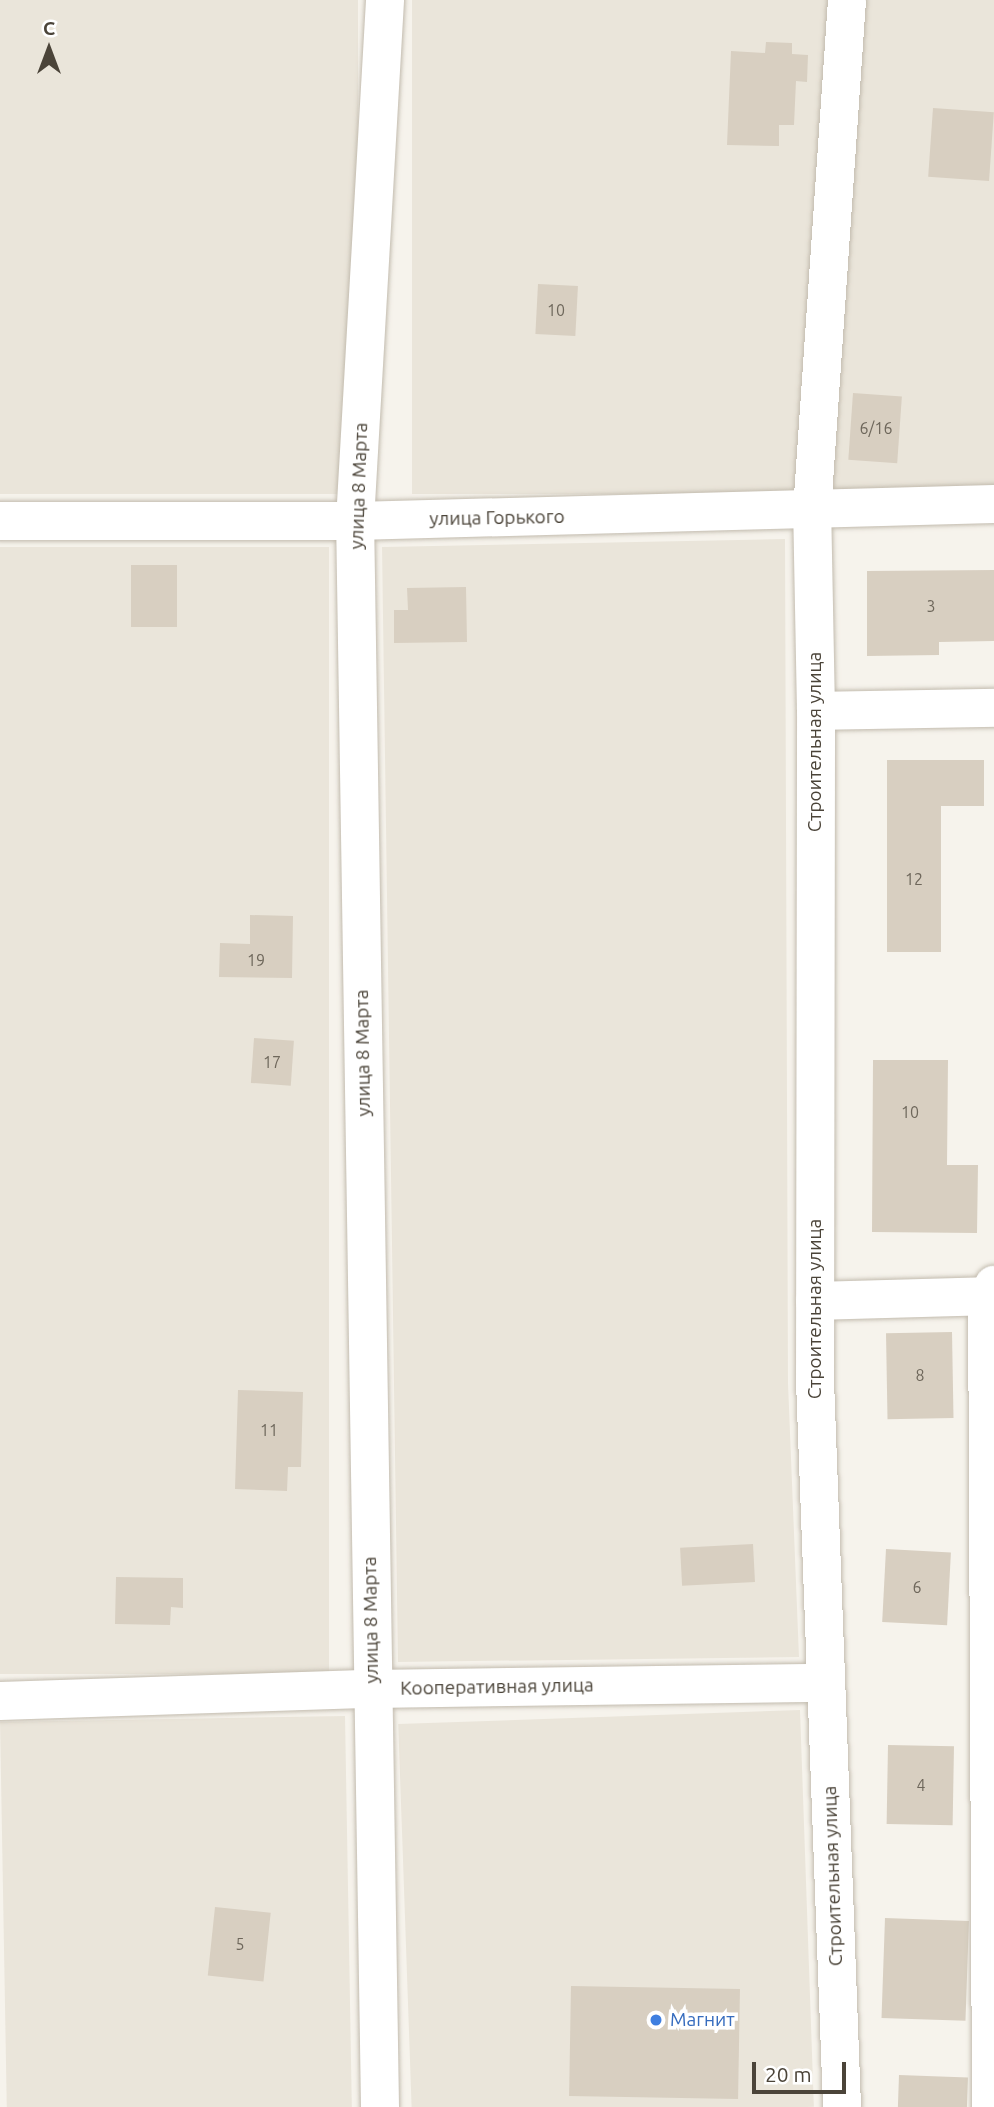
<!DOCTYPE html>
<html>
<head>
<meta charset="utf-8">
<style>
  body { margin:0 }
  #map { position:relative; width:994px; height:2107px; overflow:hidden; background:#f6f3ec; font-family:Ubuntu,sans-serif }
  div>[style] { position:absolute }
  .residential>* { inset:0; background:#eae5da; transform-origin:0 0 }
  .building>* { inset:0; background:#d8cfc1; transform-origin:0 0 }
  .roads { filter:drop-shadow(0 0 2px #c2bbae) drop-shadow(0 0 2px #c2bbae) }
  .minor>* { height:38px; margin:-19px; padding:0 19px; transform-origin:19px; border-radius:19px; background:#fff }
  .dots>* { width:19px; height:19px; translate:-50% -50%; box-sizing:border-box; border:4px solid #fff; border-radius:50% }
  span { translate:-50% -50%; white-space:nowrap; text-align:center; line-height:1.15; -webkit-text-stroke:7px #fff; paint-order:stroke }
  .number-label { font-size:16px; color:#6e675b }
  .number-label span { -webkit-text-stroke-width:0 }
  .street-label { font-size:19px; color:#4b4439 }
  .shop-label { font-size:19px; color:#366cbe }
  .left { translate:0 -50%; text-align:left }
  .north { position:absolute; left:14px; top:14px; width:70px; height:70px; -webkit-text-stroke:5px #fff; paint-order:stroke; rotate:0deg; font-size:19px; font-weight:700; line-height:28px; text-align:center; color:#4b4439 }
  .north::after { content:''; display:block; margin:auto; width:24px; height:32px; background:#4b4439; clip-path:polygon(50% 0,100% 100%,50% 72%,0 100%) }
  .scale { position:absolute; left:752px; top:2062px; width:94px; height:32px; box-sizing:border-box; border:4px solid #4b4439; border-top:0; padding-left:9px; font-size:21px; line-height:24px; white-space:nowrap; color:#4b4439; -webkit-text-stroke:5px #fff; paint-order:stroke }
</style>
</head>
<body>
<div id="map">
  <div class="residential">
    <i style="left:0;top:0;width:358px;height:494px"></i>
    <i style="left:412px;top:0;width:582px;height:494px"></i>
    <i style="clip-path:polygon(785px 539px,788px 1383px,799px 1657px,398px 1662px,382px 547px)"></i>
    <i style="left:0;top:547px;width:329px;height:1127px"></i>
    <i style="left:800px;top:1710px;width:397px;height:402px;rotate:88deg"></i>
    <i style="left:345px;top:1716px;width:391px;height:345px;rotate:89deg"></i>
  </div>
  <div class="building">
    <i style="clip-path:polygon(766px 42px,792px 43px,792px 54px,808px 55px,807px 82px,796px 81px,794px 125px,779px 125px,779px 146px,727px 145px,731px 51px,765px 53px)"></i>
    <i style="left:933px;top:108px;width:61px;height:69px;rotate:4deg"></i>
    <i style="left:538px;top:284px;width:40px;height:50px;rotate:3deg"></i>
    <i style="left:853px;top:393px;width:49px;height:67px;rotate:4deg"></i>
    <i style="left:131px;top:565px;width:46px;height:62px"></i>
    <i style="clip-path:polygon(994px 570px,994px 641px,939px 642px,939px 655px,867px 656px,867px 571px)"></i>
    <i style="clip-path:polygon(466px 587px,467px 642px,394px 643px,394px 610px,408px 610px,407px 588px)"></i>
    <i style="clip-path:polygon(887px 760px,984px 760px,984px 806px,941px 806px,941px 952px,887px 952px)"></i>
    <i style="clip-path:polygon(250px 915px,293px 916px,292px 978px,219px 977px,220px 943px,250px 944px)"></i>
    <i style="left:254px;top:1038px;width:40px;height:45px;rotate:4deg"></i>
    <i style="clip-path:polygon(873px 1060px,948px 1060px,947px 1165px,978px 1165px,977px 1233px,872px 1232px)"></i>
    <i style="left:952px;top:1332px;width:86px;height:66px;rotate:89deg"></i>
    <i style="clip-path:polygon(238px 1390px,303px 1392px,301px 1467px,288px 1467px,287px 1491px,235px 1489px)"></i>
    <i style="left:753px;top:1544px;width:38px;height:73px;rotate:87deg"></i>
    <i style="left:886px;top:1549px;width:65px;height:73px;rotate:3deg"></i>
    <i style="clip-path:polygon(116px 1577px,183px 1578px,183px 1608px,171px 1607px,170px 1625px,115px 1624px)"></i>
    <i style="left:888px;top:1745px;width:66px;height:79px;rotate:1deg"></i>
    <i style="left:215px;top:1907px;width:56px;height:69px;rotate:6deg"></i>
    <i style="left:885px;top:1918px;width:84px;height:100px;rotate:2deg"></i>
    <i style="left:571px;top:1986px;width:169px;height:110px;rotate:1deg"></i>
    <i style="left:899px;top:2075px;width:69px;height:32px;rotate:2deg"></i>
  </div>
  <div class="roads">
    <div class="minor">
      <i style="left:0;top:521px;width:355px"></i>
      <i style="left:355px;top:521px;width:639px;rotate:-1.52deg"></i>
      <i style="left:816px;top:711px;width:178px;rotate:-1deg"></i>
      <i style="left:815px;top:1301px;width:179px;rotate:-1.6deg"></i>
      <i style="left:0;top:1701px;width:371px;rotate:-1.9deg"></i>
      <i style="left:371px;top:1689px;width:455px;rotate:-0.8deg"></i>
      <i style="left:380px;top:2107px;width:1586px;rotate:-90.9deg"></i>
      <i style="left:355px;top:521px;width:522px;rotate:-86.7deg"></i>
      <i style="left:842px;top:2107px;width:726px;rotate:-92.13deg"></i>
      <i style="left:815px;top:1382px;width:671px;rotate:-89.91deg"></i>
      <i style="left:816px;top:711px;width:200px;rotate:-91.1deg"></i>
      <i style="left:812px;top:511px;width:512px;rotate:-86.08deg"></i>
      <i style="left:991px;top:2107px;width:809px;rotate:-90.28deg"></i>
      <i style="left:987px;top:1298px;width:15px;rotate:-62deg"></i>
    </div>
  </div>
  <div class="dots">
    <i style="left:656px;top:2020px;background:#3f7fe0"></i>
  </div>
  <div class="number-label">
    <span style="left:556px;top:310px">10</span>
    <span style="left:876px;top:428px">6/16</span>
    <span style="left:931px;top:606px">3</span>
    <span style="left:914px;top:879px">12</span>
    <span style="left:256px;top:960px">19</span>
    <span style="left:272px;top:1062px">17</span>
    <span style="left:910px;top:1112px">10</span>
    <span style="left:920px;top:1375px">8</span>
    <span style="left:269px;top:1430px">11</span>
    <span style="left:917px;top:1587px">6</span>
    <span style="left:921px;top:1785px">4</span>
    <span style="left:240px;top:1944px">5</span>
  </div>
  <div class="street-label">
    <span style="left:359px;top:486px;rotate:-88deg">улица 8 Марта</span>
    <span style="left:497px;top:518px;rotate:-1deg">улица Горького</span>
    <span style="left:815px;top:742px;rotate:-90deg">Строительная улица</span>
    <span style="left:363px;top:1053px;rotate:-91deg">улица 8 Марта</span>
    <span style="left:815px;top:1309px;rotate:-90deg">Строительная улица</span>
    <span style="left:371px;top:1620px;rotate:-91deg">улица 8 Марта</span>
    <span style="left:497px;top:1687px;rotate:-1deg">Кооперативная улица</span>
    <span style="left:833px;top:1876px;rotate:-92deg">Строительная улица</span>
  </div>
  <div class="shop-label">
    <span class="left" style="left:670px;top:2020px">Магнит</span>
  </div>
  <div class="north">С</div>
  <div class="scale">20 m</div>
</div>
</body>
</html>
